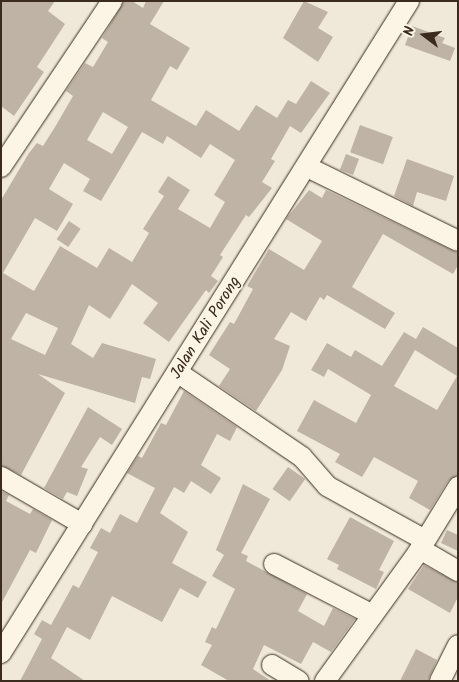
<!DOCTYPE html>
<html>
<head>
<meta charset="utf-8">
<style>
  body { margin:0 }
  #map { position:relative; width:459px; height:682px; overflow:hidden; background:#f0e9d9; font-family:Kalam,sans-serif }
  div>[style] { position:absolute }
  .building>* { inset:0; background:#beb3a4; transform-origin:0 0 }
  .roads { filter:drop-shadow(0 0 1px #3b2a1e) drop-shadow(0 0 1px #3b2a1e) }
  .minor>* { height:20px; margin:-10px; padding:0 10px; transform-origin:10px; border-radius:10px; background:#fcf5e5 }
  span { translate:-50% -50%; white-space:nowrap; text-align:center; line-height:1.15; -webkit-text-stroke:4px #fcf5e5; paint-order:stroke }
  .street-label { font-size:16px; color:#3b2a1e }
  .frame { position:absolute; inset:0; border:2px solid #3b2a1e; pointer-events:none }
  .north { position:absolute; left:399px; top:10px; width:50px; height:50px; -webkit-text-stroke:4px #fcf5e5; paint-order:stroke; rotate:285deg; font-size:14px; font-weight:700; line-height:20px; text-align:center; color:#3b2a1e }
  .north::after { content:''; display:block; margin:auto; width:18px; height:22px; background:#3b2a1e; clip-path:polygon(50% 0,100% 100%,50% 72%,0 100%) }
</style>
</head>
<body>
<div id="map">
  <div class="building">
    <i style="clip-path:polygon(1px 1px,55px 1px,48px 11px,65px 24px,37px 67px,44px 72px,14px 116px,1px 106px)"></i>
    <i style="clip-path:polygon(evenodd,124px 1px,132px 1px,143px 8px,146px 1px,164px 1px,150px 24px,190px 48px,177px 70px,170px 66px,151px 100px,196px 126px,206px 110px,239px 131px,256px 105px,277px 118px,288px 100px,296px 104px,311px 81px,330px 93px,301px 133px,290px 126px,271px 159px,275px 161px,262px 182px,272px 188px,249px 217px,246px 215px,220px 255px,223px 257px,211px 276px,218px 281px,209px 293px,206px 290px,169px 342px,143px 323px,158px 303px,132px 284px,110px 319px,89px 305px,71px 344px,93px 358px,102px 343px,156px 359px,150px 379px,142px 377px,135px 403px,38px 374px,65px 393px,21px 475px,1px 465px,1px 200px,29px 153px,37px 143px,43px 146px,55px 127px,73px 96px,66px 91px,85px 63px,93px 67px,108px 42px,102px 38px,124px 1px,103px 112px,128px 127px,112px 154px,87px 140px,103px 112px,124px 1px,142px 132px,163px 144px,167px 136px,201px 158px,210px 144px,235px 160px,214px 195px,225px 202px,210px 228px,178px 209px,190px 190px,168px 176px,158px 192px,164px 196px,143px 229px,149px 233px,132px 262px,109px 248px,97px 268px,60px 246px,34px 291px,3px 273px,35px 218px,57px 231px,73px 204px,49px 189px,64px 163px,90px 179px,83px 191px,101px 201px,142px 132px,124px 1px,26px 313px,58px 328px,45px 355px,11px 339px,26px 313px)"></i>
    <i style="clip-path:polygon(304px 1px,328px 12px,318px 28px,333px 37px,318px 62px,283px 38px)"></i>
    <i style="clip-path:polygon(412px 26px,445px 38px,442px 43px,455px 48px,450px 61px,405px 45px)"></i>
    <i style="left:360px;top:125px;width:35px;height:29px;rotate:20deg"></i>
    <i style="left:346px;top:154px;width:14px;height:17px;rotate:21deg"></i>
    <i style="clip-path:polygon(407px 159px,454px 176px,446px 201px,417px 192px,413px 206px,394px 196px)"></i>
    <i style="clip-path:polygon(309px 190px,322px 198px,326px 190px,458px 253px,458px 265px,453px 274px,383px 234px,352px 287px,395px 313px,385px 329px,327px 295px,324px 300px,320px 297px,306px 321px,291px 312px,274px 339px,290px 346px,282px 370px,256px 411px,219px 386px,230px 369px,209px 355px,230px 322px,234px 324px,253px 289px,247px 286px,269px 249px,304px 270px,322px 241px,286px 219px)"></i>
    <i style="left:69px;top:221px;width:14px;height:22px;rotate:34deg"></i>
    <i style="clip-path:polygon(evenodd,423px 327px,458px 348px,458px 475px,448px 481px,430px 510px,409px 498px,418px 481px,374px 457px,362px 477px,335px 462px,340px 454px,297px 431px,314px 400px,356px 423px,371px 395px,328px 369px,324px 377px,311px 370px,327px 343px,351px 357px,355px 350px,382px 366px,404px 332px,416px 339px,423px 327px,415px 350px,457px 376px,437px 410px,394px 386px,415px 350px)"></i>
    <i style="clip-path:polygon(184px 391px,237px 427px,230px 441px,217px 434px,201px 465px,221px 478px,211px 494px,191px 481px,184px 493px,174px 487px,160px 513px,188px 532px,172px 563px,207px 582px,198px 598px,180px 588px,162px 622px,112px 596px,90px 640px,67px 627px,51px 658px,85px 681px,20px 681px,42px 639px,34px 634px,42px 620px,51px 625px,73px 585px,79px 588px,98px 552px,90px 548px,101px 528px,110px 533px,120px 514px,137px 523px,155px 488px,127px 473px,138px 456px,142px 458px,161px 423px,166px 425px)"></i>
    <i style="clip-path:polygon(88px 407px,122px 429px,112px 445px,100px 437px,81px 467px,88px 469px,77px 496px,67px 492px,63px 499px,44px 488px)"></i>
    <i style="left:288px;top:467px;width:21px;height:27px;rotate:35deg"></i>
    <i style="clip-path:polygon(243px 484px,270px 499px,241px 553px,248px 556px,246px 561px,307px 594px,298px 611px,324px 626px,333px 608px,355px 619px,331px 652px,313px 642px,301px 664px,264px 645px,253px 669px,271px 681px,229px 681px,201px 665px,212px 645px,205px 642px,212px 627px,216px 629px,235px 589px,212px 576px,224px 555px,216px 550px)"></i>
    <i style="clip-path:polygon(1px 491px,9px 495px,6px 501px,30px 514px,33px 509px,52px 520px,36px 553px,30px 550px,1px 604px)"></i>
    <i style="clip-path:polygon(350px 517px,394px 541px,379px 570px,384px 572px,376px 589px,337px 569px,339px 565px,327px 559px)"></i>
    <i style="clip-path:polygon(447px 530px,458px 535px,458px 551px,441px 543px)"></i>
    <i style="clip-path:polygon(424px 565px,458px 583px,458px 597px,450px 613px,408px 589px)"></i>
    <i style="clip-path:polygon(416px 649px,437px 660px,428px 681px,400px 681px)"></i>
  </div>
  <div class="roads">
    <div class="minor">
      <i style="left:1px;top:167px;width:200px;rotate:-56.2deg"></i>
      <i style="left:307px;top:167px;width:168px;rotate:26.1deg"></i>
      <i style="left:177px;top:372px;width:151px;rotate:34.2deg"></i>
      <i style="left:302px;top:457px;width:38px;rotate:49deg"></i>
      <i style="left:327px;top:486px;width:112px;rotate:28.9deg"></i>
      <i style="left:1px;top:477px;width:94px;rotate:30.1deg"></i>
      <i style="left:420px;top:549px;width:44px;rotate:30.1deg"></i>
      <i style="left:274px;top:564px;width:111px;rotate:27.3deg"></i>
      <i style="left:1px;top:653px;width:769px;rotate:-57.96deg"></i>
      <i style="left:272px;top:665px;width:31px;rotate:31deg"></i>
      <i style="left:325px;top:681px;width:157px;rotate:-54.1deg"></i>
      <i style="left:417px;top:554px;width:79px;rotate:-58.5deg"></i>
      <i style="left:440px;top:681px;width:40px;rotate:-63.4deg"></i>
    </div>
  </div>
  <div class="street-label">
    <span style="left:206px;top:328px;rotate:-58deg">Jalan Kali Porong</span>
  </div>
  <div class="frame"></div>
  <div class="north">N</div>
</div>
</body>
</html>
